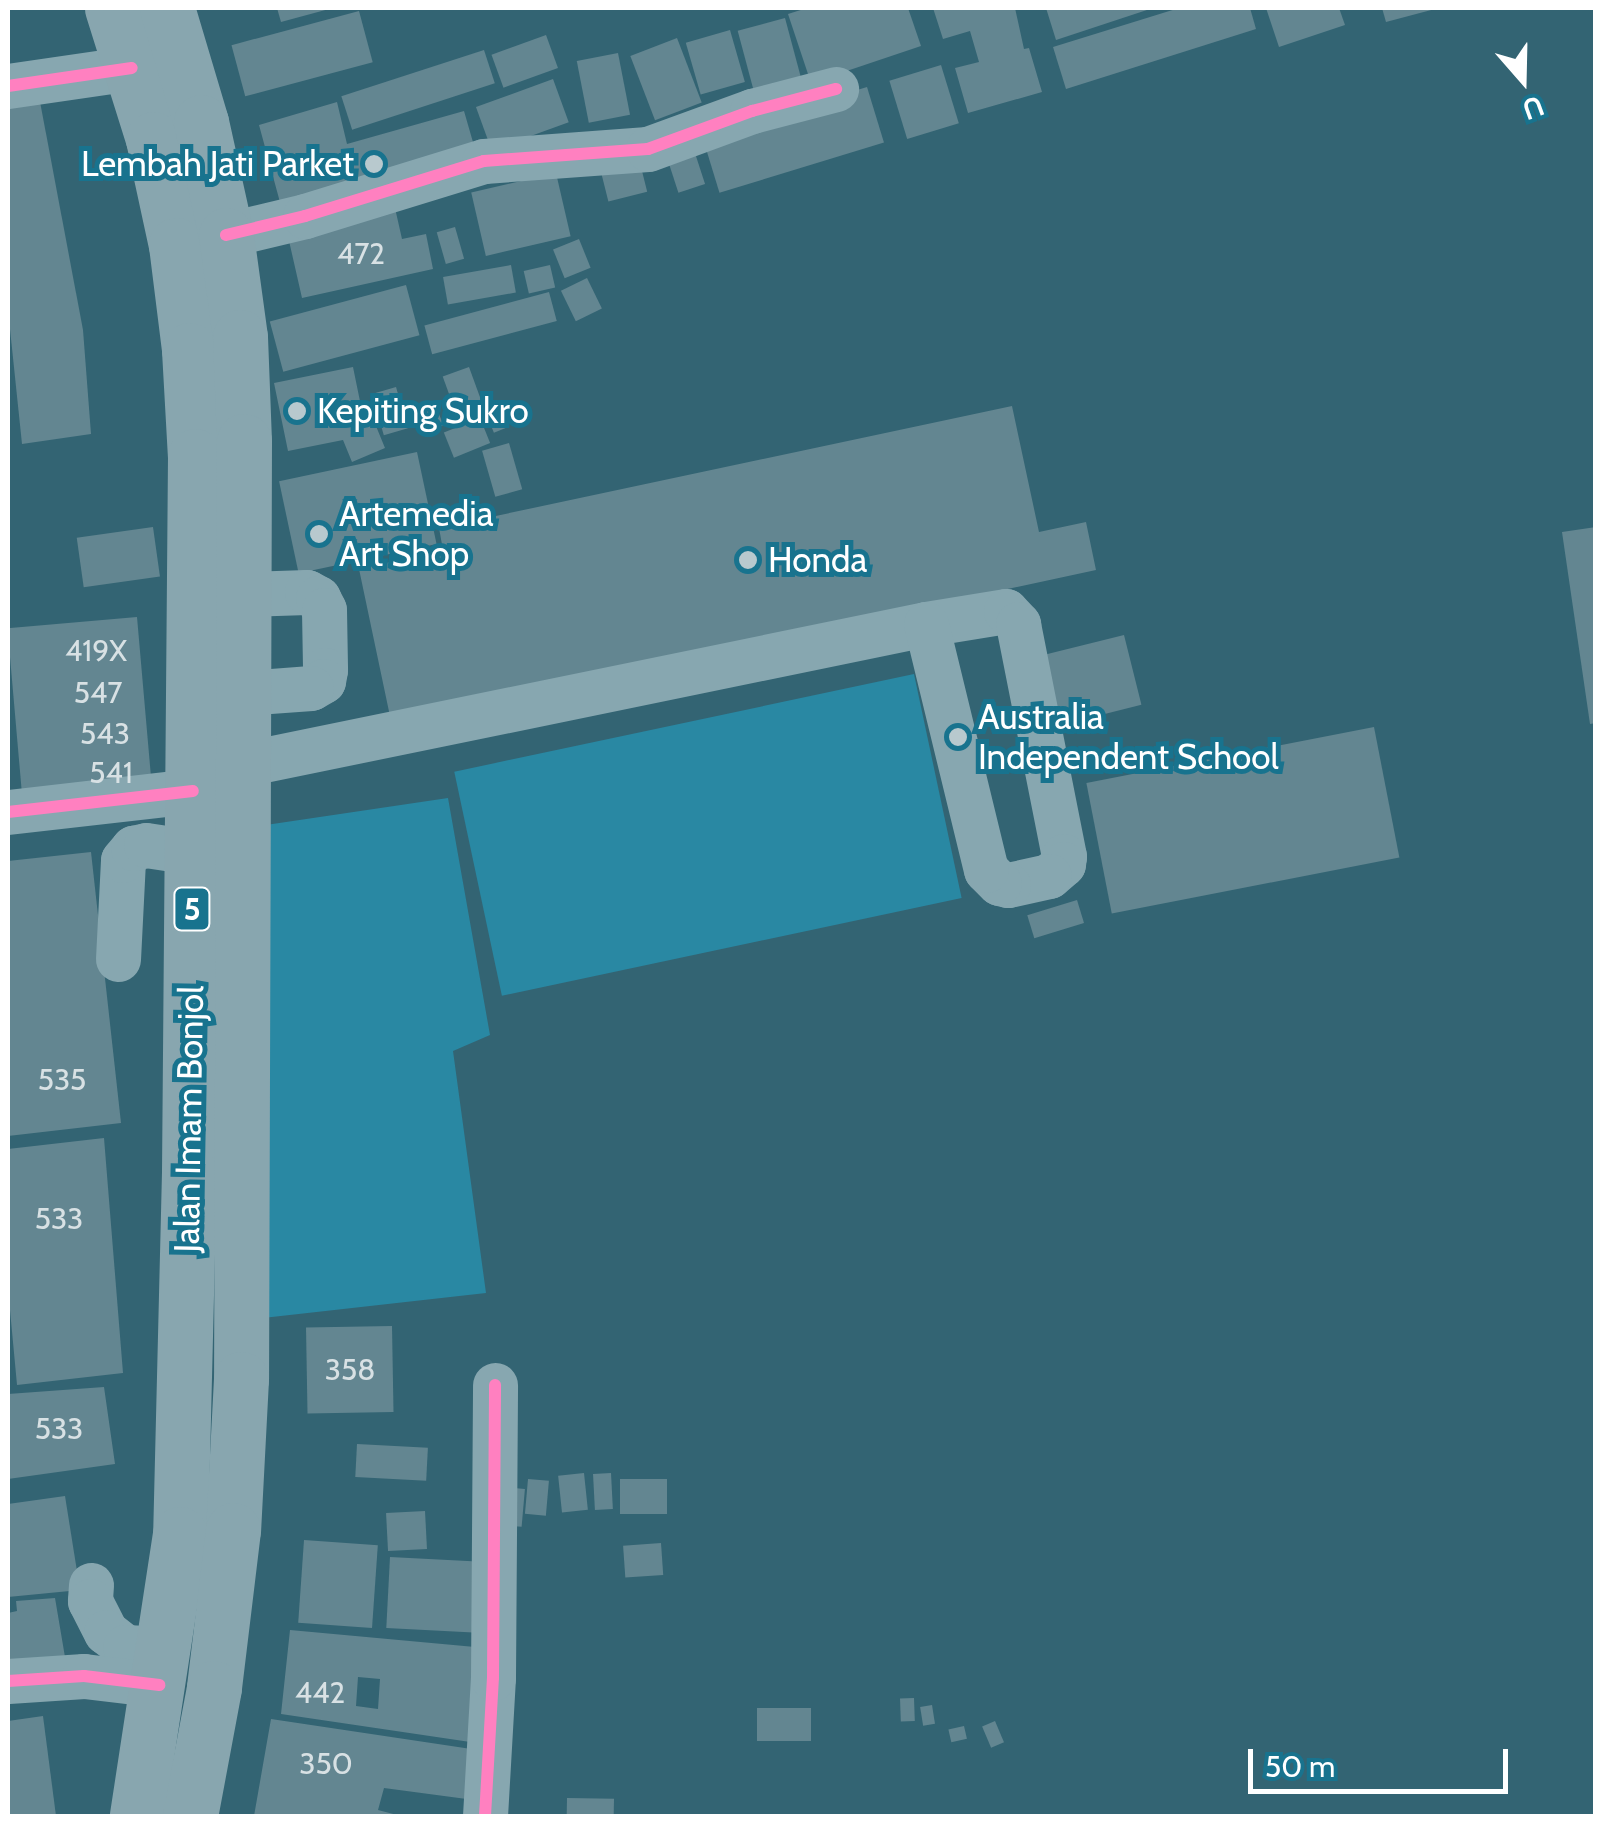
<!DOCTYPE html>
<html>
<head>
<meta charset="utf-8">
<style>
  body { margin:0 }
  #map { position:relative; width:1603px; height:1824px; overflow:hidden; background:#336473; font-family:Cabin,sans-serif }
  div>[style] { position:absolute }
  .green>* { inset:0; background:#2988a3; transform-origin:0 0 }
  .building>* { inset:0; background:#638691; transform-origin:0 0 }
  .minor>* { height:45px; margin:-22.5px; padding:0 22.5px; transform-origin:22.5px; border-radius:22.5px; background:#87a7b0 }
  .highway>* { height:55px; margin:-27.5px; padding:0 27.5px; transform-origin:27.5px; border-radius:27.5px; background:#88a6af }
  .cycleway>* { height:12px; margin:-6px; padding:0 6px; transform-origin:6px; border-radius:6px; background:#ff80c0 }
  .dots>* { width:28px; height:28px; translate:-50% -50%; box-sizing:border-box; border:5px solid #18738e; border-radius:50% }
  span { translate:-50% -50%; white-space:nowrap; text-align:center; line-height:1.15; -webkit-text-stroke:10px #18738e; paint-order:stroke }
  .number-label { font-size:30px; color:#d8e1e4 }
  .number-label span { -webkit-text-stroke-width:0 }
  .shield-label span { padding:2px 8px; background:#18738e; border:2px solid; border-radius:8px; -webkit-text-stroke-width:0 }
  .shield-label { font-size:32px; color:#fff; font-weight:700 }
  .poi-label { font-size:35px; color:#fff }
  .right { translate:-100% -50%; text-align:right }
  .left { translate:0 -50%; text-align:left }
  .street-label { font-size:35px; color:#fff }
  .frame { position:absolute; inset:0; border:10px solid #fff; pointer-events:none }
  .north { position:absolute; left:1473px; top:30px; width:100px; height:100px; -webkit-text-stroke:8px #18738e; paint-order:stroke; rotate:160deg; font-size:28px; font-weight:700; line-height:40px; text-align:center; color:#fff }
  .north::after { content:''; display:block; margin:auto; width:35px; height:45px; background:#fff; clip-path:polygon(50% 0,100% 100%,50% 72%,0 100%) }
  .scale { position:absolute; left:1248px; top:1749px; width:260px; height:45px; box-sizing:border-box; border:5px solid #fff; border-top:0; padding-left:12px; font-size:30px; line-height:35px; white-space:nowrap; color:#fff; -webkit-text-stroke:8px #18738e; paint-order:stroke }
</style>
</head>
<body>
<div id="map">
  <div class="green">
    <i style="left:914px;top:674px;width:229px;height:470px;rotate:78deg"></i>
    <i style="clip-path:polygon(448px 798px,490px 1035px,453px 1051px,486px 1293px,236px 1321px,226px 831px)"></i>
  </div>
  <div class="building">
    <i style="clip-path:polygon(277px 8px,329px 8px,329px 9px,281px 22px)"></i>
    <i style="clip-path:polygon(807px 8px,908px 8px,921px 46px,811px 83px,788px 14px)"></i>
    <i style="clip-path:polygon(933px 8px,1015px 8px,1024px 49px,1029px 48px,1042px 92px,968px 113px,955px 68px,979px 62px,970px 31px,943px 39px)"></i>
    <i style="clip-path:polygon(1046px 8px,1153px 8px,1056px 40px)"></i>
    <i style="clip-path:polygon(1179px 8px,1250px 8px,1256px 29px,1066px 89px,1053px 47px)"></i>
    <i style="clip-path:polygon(1266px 8px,1339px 8px,1345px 25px,1279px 47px)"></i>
    <i style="clip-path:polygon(1382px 8px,1434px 8px,1435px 9px,1386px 22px)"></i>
    <i style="left:359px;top:11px;width:53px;height:132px;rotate:75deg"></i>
    <i style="left:785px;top:18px;width:67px;height:49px;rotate:75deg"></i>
    <i style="left:730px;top:30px;width:54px;height:46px;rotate:74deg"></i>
    <i style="left:546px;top:35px;width:35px;height:58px;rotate:70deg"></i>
    <i style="left:677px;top:38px;width:69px;height:50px;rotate:69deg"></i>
    <i style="left:484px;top:50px;width:35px;height:150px;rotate:72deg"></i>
    <i style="left:618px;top:53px;width:63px;height:42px;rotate:79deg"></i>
    <i style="left:941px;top:65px;width:61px;height:54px;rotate:73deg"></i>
    <i style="left:553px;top:79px;width:46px;height:82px;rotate:70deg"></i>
    <i style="left:867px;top:87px;width:58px;height:172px;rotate:73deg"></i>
    <i style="clip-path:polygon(38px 91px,83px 330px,91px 434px,22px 444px,8px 310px,8px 96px)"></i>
    <i style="clip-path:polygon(337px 102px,347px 144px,464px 111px,479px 163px,284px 217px,259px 125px)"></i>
    <i style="left:693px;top:147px;width:39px;height:28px;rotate:72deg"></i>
    <i style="left:638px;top:155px;width:38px;height:40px;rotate:76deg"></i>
    <i style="left:556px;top:173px;width:65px;height:87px;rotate:77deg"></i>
    <i style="clip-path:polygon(395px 208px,402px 239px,426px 234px,433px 269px,302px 298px,287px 232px)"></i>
    <i style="left:455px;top:227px;width:33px;height:19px;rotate:74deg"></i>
    <i style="left:579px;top:239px;width:31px;height:28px;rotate:68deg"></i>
    <i style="left:511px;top:265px;width:28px;height:69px;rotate:80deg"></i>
    <i style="left:550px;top:265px;width:23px;height:27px;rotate:77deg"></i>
    <i style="left:587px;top:278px;width:34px;height:29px;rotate:64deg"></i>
    <i style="left:406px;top:285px;width:52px;height:141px;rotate:75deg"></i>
    <i style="left:549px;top:292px;width:30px;height:129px;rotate:75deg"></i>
    <i style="clip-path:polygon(353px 367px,362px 411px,369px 409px,385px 448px,352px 462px,343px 440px,288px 451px,274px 383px)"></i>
    <i style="left:469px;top:367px;width:41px;height:28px;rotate:70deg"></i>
    <i style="left:396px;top:387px;width:43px;height:25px;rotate:74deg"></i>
    <i style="left:434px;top:401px;width:26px;height:16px;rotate:69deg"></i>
    <i style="clip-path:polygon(1012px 406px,1039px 532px,1086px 522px,1096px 570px,391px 721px,359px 569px,443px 550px,439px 528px)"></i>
    <i style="left:502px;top:410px;width:18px;height:16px;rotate:68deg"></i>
    <i style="left:480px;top:418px;width:27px;height:39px;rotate:68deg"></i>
    <i style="left:509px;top:443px;width:48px;height:28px;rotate:74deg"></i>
    <i style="left:417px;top:452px;width:94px;height:141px;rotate:78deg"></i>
    <i style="left:153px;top:527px;width:50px;height:77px;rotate:82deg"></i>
    <i style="clip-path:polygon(1596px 527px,1596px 723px,1590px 724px,1562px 532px)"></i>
    <i style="left:137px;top:617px;width:178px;height:130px;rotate:85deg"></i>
    <i style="left:1124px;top:635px;width:72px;height:84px;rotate:76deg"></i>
    <i style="left:1374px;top:727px;width:133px;height:293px;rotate:79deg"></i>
    <i style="clip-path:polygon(91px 852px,121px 1123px,8px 1136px,8px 861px)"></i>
    <i style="left:1077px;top:900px;width:24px;height:52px;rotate:73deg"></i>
    <i style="clip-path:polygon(104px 1138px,123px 1373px,17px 1385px,8px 1289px,8px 1149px)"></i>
    <i style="left:392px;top:1326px;width:86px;height:86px;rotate:89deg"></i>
    <i style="clip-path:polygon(104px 1387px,115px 1464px,8px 1479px,8px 1394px)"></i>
    <i style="left:357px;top:1444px;width:71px;height:33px;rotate:3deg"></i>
    <i style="left:584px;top:1473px;width:37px;height:26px;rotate:84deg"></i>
    <i style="left:611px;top:1473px;width:36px;height:18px;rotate:87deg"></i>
    <i style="left:528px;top:1479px;width:21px;height:35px;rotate:5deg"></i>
    <i style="left:620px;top:1479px;width:47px;height:35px"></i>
    <i style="left:502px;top:1487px;width:23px;height:38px;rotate:5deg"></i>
    <i style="clip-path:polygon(65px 1496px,80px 1590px,8px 1597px,8px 1504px)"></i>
    <i style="left:425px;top:1511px;width:38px;height:39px;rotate:87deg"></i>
    <i style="left:304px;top:1540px;width:74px;height:83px;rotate:4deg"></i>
    <i style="left:661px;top:1543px;width:32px;height:38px;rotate:86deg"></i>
    <i style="left:390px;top:1557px;width:87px;height:71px;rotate:3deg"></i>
    <i style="clip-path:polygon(55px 1598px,65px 1657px,8px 1662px,8px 1613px,17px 1611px,16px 1601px)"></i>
    <i style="clip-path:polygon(evenodd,290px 1630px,475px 1647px,477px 1743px,281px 1714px,290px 1630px,358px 1677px,380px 1679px,378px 1709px,356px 1706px,358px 1677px)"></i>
    <i style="left:914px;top:1698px;width:23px;height:14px;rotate:88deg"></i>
    <i style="left:932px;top:1705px;width:19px;height:12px;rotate:81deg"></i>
    <i style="left:811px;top:1708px;width:33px;height:54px;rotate:90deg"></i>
    <i style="clip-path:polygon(43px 1716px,56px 1816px,8px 1816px,8px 1721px)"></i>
    <i style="clip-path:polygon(271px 1719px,478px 1750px,474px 1800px,384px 1788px,378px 1810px,401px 1816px,254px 1816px)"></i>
    <i style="left:995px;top:1721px;width:23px;height:14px;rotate:67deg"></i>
    <i style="left:964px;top:1726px;width:13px;height:16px;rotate:77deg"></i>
    <i style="left:567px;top:1798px;width:47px;height:18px;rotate:1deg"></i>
  </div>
  <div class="minor">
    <i style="left:8px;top:86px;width:125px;rotate:-8.3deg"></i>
    <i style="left:226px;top:235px;width:81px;rotate:-13.5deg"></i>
    <i style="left:305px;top:216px;width:187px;rotate:-17.1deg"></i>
    <i style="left:484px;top:161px;width:164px;rotate:-4.2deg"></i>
    <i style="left:648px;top:149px;width:111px;rotate:-20.1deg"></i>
    <i style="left:752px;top:111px;width:87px;rotate:-14.7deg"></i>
    <i style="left:242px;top:594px;width:65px;rotate:-1.8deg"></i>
    <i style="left:307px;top:592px;width:13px;rotate:29deg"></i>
    <i style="left:318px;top:598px;width:13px;rotate:63deg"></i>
    <i style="left:324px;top:610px;width:60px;rotate:89deg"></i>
    <i style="left:325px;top:670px;width:11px;rotate:100deg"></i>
    <i style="left:323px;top:681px;width:14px;rotate:150deg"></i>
    <i style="left:311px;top:688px;width:68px;rotate:175.8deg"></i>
    <i style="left:244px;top:764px;width:696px;rotate:-11.6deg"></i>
    <i style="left:926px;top:624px;width:81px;rotate:-9.2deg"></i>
    <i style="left:1006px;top:611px;width:18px;rotate:47deg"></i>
    <i style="left:1018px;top:624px;width:237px;rotate:78.8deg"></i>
    <i style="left:1064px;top:856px;width:8px;rotate:97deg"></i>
    <i style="left:1063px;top:864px;width:18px;rotate:139deg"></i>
    <i style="left:1049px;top:876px;width:42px;rotate:167.6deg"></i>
    <i style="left:1008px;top:885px;width:9px;rotate:-167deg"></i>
    <i style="left:999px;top:883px;width:18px;rotate:-135deg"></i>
    <i style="left:986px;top:870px;width:253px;rotate:-103.7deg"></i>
    <i style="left:8px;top:812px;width:186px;rotate:-6.5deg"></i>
    <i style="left:118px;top:959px;width:99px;rotate:-87.1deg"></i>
    <i style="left:123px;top:860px;width:16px;rotate:-50deg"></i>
    <i style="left:133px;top:848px;width:13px;rotate:-13deg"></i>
    <i style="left:146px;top:845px;width:47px;rotate:8.7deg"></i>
    <i style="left:91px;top:1585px;width:16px;rotate:94deg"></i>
    <i style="left:90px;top:1601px;width:35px;rotate:63deg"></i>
    <i style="left:106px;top:1632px;width:24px;rotate:38deg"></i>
    <i style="left:125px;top:1647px;width:41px;rotate:2.8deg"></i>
    <i style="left:8px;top:1681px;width:76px;rotate:-3.8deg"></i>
    <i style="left:84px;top:1676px;width:76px;rotate:6.8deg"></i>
    <i style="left:485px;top:1816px;width:138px;rotate:-86.7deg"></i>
    <i style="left:493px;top:1678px;width:293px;rotate:-89.6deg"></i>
  </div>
  <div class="highway">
    <i style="left:112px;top:8px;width:137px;rotate:72.6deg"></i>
    <i style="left:153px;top:139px;width:108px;rotate:77.8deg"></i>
    <i style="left:176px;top:245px;width:106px;rotate:82.9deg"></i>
    <i style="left:189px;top:350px;width:106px;rotate:86.8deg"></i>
    <i style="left:195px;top:456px;width:716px;rotate:90.48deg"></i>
    <i style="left:189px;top:1172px;width:362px;rotate:91.4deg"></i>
    <i style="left:180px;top:1534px;width:285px;rotate:98.7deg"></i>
    <i style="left:167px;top:8px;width:119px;rotate:73.4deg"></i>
    <i style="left:201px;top:122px;width:116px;rotate:77.5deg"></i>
    <i style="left:226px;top:235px;width:103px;rotate:82.2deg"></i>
    <i style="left:240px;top:337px;width:104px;rotate:87.8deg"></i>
    <i style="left:244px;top:441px;width:938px;rotate:90.18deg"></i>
    <i style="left:241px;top:1379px;width:151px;rotate:93deg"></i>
    <i style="left:233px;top:1530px;width:159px;rotate:96.9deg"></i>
    <i style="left:214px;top:1688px;width:130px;rotate:100.6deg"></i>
  </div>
  <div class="cycleway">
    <i style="left:8px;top:86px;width:125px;rotate:-8.3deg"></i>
    <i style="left:226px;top:235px;width:81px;rotate:-13.5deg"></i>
    <i style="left:305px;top:216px;width:187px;rotate:-17.1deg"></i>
    <i style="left:484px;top:161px;width:164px;rotate:-4.2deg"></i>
    <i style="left:648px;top:149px;width:111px;rotate:-20.1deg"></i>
    <i style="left:752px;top:111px;width:87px;rotate:-14.7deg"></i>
    <i style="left:8px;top:812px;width:186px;rotate:-6.5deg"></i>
    <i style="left:8px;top:1681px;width:76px;rotate:-3.8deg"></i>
    <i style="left:84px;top:1676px;width:76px;rotate:6.8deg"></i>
    <i style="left:485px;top:1816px;width:138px;rotate:-86.7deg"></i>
    <i style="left:493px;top:1678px;width:293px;rotate:-89.6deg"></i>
  </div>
  <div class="dots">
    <i style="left:374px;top:164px;background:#b8c9ce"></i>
    <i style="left:297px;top:411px;background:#b8c9ce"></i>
    <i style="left:319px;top:534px;background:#b8c9ce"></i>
    <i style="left:748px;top:560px;background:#b8c9ce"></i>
    <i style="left:958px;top:737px;background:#b8c9ce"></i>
  </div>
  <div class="number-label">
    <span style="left:361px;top:254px">472</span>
    <span style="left:96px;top:651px">419X</span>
    <span style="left:98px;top:693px">547</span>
    <span style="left:105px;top:734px">543</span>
    <span style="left:111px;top:773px">541</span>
    <span style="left:62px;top:1080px">535</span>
    <span style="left:59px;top:1219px">533</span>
    <span style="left:350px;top:1370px">358</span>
    <span style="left:59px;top:1429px">533</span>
    <span style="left:320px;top:1693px">442</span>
    <span style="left:326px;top:1764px">350</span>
  </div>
  <div class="shield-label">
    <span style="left:192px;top:909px">5</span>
  </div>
  <div class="poi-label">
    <span class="right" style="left:354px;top:164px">Lembah Jati Parket</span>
    <span class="left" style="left:317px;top:411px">Kepiting Sukro</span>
    <span class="left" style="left:339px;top:534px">Artemedia<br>Art Shop</span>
    <span class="left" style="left:768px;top:560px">Honda</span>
    <span class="left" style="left:978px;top:737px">Australia<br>Independent School</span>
  </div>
  <div class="street-label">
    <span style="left:189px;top:1119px;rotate:-89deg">Jalan Imam Bonjol</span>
  </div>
  <div class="frame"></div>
  <div class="north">U</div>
  <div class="scale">50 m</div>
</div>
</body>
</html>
